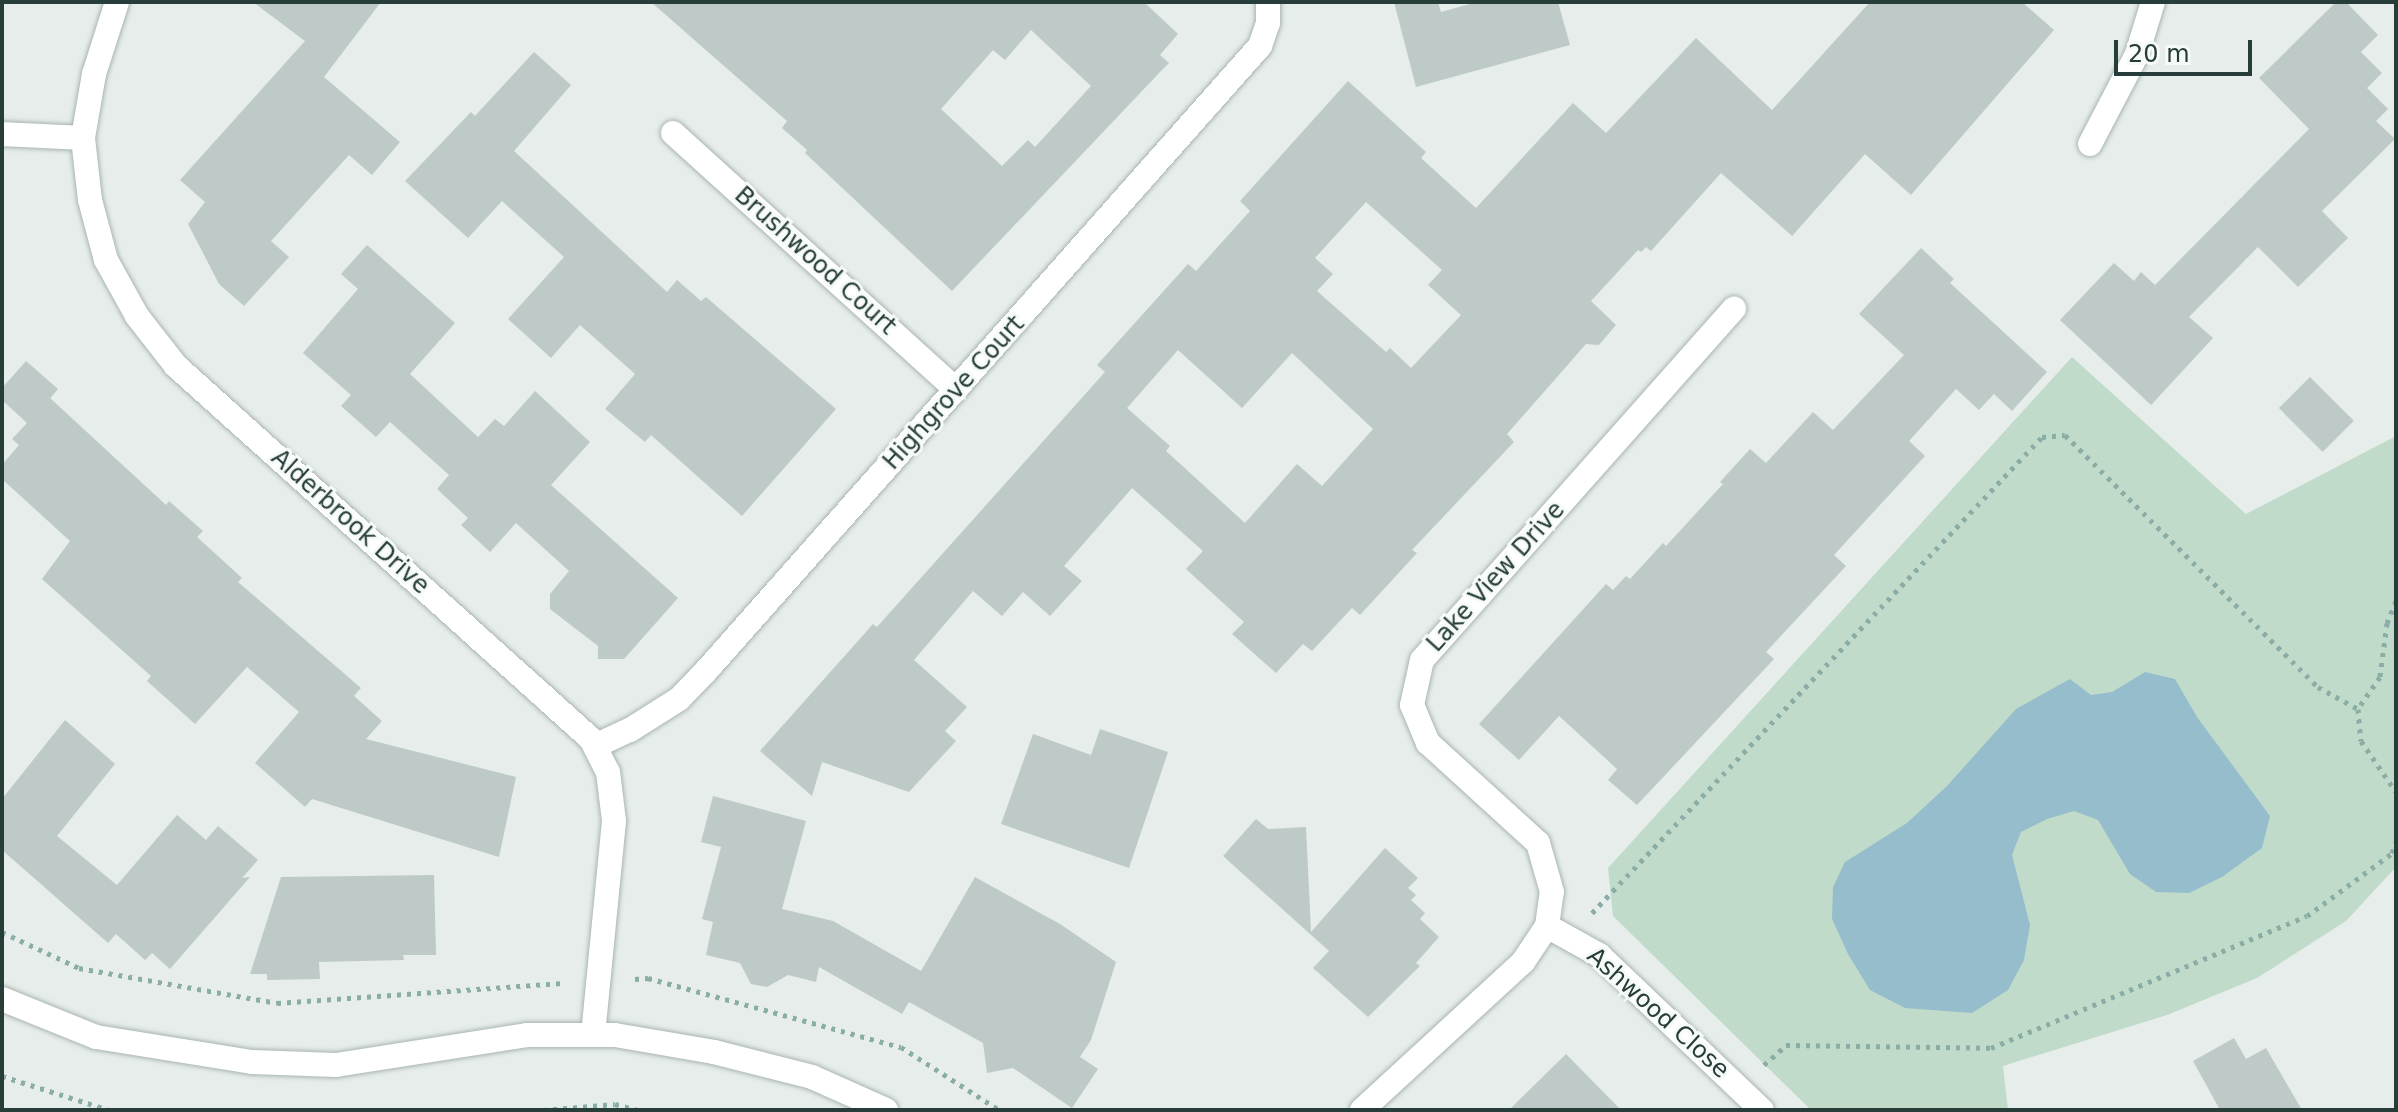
<!DOCTYPE html>
<html>
<head>
<meta charset="utf-8">
<style>
  body { margin:0 }
  #map { position:relative; width:2398px; height:1112px; overflow:hidden; background:#e6edea; font-family:"DejaVu Sans",sans-serif }
  div>[style] { position:absolute }
  .green>* { inset:0; background:#c1dbcb }
  .water>* { inset:0; background:#95bdcb }
  .building>* { inset:0; background:#becac7; transform-origin:0 0 }
  .path>* { height:5px; margin-top:-2.5px; transform-origin:0; background:repeating-linear-gradient(90deg,#8aada5 0 4px,transparent 0 10px) }
  .roads { filter:drop-shadow(0 0 2px #a9b5b1) drop-shadow(0 0 2px #a9b5b1) }
  .minor>* { height:24px; margin:-12px; padding:0 12px; transform-origin:12px; border-radius:12px; background:#fff }
  span { translate:-50% -50%; white-space:nowrap; text-align:center; line-height:1.15; -webkit-text-stroke:6px #f6faf8; paint-order:stroke }
  .street-label { font-size:24px; color:#273d39 }
  .frame { position:absolute; inset:0; border:4px solid #273d39; pointer-events:none }
  .scale { position:absolute; left:2114px; top:40px; width:138px; height:36px; box-sizing:border-box; border:4px solid #273d39; border-top:0; padding-left:10px; font-size:24px; line-height:28px; white-space:nowrap; color:#273d39; -webkit-text-stroke:6px #f6faf8; paint-order:stroke }
</style>
</head>
<body>
<div id="map">
  <div class="green">
    <i style="clip-path:polygon(2072px 357px,2246px 514px,2396px 436px,2396px 867px,2346px 921px,2257px 978px,2167px 1015px,2003px 1066px,2008px 1110px,1811px 1110px,1613px 916px,1608px 868px)"></i>
  </div>
  <div class="water">
    <i style="clip-path:polygon(2145px 672px,2175px 679px,2197px 717px,2270px 816px,2262px 848px,2222px 877px,2189px 893px,2156px 892px,2130px 874px,2098px 820px,2074px 811px,2047px 819px,2021px 832px,2012px 855px,2030px 925px,2024px 960px,2008px 990px,1972px 1013px,1905px 1008px,1870px 990px,1848px 954px,1832px 919px,1833px 887px,1845px 862px,1907px 823px,1947px 786px,2016px 709px,2070px 679px,2091px 695px,2112px 692px)"></i>
  </div>
  <div class="building">
    <i style="clip-path:polygon(253px 2px,381px 2px,324px 77px,400px 142px,372px 175px,349px 155px,271px 241px,289px 257px,244px 306px,219px 284px,188px 224px,205px 202px,180px 180px,305px 41px)"></i>
    <i style="clip-path:polygon(evenodd,651px 2px,1144px 2px,1178px 34px,1160px 55px,1169px 63px,1162px 70px,952px 291px,805px 153px,807px 150px,782px 128px,787px 121px,651px 2px,1031px 30px,1091px 86px,1035px 147px,1028px 140px,1002px 166px,941px 109px,993px 50px,1005px 60px,1031px 30px)"></i>
    <i style="clip-path:polygon(1394px 2px,1438px 2px,1441px 12px,1477px 2px,1558px 2px,1570px 45px,1416px 87px)"></i>
    <i style="clip-path:polygon(evenodd,1870px 2px,2022px 2px,2054px 30px,1911px 195px,1865px 154px,1792px 236px,1721px 173px,1651px 251px,1646px 247px,1641px 252px,1638px 250px,1591px 301px,1616px 325px,1599px 345px,1586px 344px,1507px 434px,1514px 442px,1412px 550px,1417px 553px,1360px 615px,1352px 608px,1312px 651px,1303px 644px,1276px 673px,1232px 634px,1244px 622px,1186px 569px,1203px 551px,1132px 488px,1064px 566px,1082px 581px,1050px 616px,1023px 592px,1002px 616px,973px 591px,914px 660px,967px 707px,945px 731px,956px 741px,909px 792px,822px 762px,812px 796px,760px 751px,873px 624px,877px 627px,1105px 372px,1097px 365px,1188px 264px,1196px 271px,1250px 211px,1240px 201px,1348px 81px,1426px 152px,1421px 158px,1476px 208px,1573px 103px,1606px 133px,1696px 38px,1772px 110px,1870px 2px,1366px 202px,1442px 270px,1428px 285px,1461px 315px,1411px 368px,1390px 348px,1386px 352px,1317px 291px,1333px 274px,1315px 258px,1366px 202px,1870px 2px,1178px 350px,1242px 408px,1292px 353px,1373px 429px,1322px 486px,1297px 464px,1245px 523px,1166px 451px,1170px 446px,1127px 408px,1178px 350px)"></i>
    <i style="clip-path:polygon(2336px 2px,2346px 2px,2378px 35px,2361px 52px,2382px 73px,2367px 88px,2388px 109px,2376px 121px,2395px 139px,2322px 211px,2348px 238px,2298px 287px,2258px 247px,2189px 317px,2213px 338px,2151px 405px,2060px 320px,2114px 263px,2134px 281px,2141px 272px,2155px 285px,2309px 129px,2259px 78px)"></i>
    <i style="clip-path:polygon(534px 52px,571px 85px,514px 151px,667px 292px,677px 280px,701px 301px,706px 297px,836px 409px,742px 516px,651px 435px,645px 442px,605px 409px,635px 374px,580px 325px,551px 358px,508px 319px,564px 257px,502px 201px,468px 238px,405px 181px,471px 112px,475px 116px)"></i>
    <i style="clip-path:polygon(367px 245px,455px 323px,410px 374px,478px 437px,495px 419px,504px 426px,535px 391px,590px 442px,551px 485px,678px 598px,624px 659px,598px 659px,598px 646px,550px 609px,550px 594px,569px 571px,516px 523px,490px 552px,461px 525px,468px 518px,437px 489px,449px 475px,390px 422px,376px 437px,341px 406px,351px 395px,303px 353px,358px 289px,341px 274px)"></i>
    <i style="clip-path:polygon(1921px 248px,1954px 279px,1950px 283px,2047px 372px,2012px 411px,1994px 394px,1979px 410px,1956px 389px,1909px 441px,1925px 456px,1834px 555px,1846px 566px,1766px 652px,1774px 659px,1637px 805px,1608px 780px,1617px 769px,1559px 716px,1519px 760px,1479px 724px,1606px 584px,1613px 590px,1626px 576px,1630px 579px,1663px 543px,1666px 546px,1723px 484px,1720px 482px,1750px 449px,1766px 463px,1813px 412px,1833px 430px,1904px 355px,1859px 314px)"></i>
    <i style="clip-path:polygon(26px 361px,58px 389px,47px 402px,50px 398px,166px 505px,169px 501px,203px 531px,197px 537px,242px 578px,238px 582px,361px 688px,354px 696px,382px 721px,366px 739px,516px 777px,499px 857px,312px 799px,305px 807px,255px 763px,299px 712px,247px 667px,195px 724px,147px 681px,151px 676px,42px 579px,70px 541px,2px 479px,2px 465px,19px 445px,12px 439px,27px 423px,2px 400px,2px 388px)"></i>
    <i style="left:2310px;top:377px;width:62px;height:44px;rotate:45deg"></i>
    <i style="clip-path:polygon(65px 720px,115px 764px,57px 836px,117px 885px,177px 815px,206px 840px,218px 826px,258px 860px,242px 878px,250px 877px,170px 969px,152px 953px,145px 960px,116px 934px,108px 943px,2px 850px,2px 799px)"></i>
    <i style="clip-path:polygon(1100px 729px,1168px 752px,1129px 868px,1001px 824px,1033px 734px,1091px 755px)"></i>
    <i style="clip-path:polygon(713px 796px,806px 821px,782px 909px,833px 921px,921px 971px,975px 877px,1060px 924px,1116px 962px,1091px 1040px,1080px 1057px,1098px 1069px,1072px 1108px,1013px 1068px,987px 1073px,983px 1043px,909px 1002px,902px 1014px,819px 967px,816px 982px,788px 975px,767px 987px,751px 984px,740px 963px,706px 955px,713px 922px,702px 919px,721px 847px,701px 842px)"></i>
    <i style="clip-path:polygon(1256px 819px,1268px 829px,1306px 827px,1311px 932px,1385px 848px,1418px 878px,1408px 888px,1416px 895px,1411px 900px,1425px 913px,1420px 919px,1439px 937px,1416px 963px,1420px 966px,1368px 1017px,1313px 968px,1329px 951px,1223px 856px)"></i>
    <i style="clip-path:polygon(434px 875px,436px 955px,403px 955px,404px 960px,319px 962px,320px 979px,267px 980px,267px 974px,250px 974px,281px 877px)"></i>
    <i style="clip-path:polygon(2234px 1038px,2246px 1059px,2266px 1048px,2302px 1110px,2220px 1110px,2193px 1061px)"></i>
    <i style="clip-path:polygon(1566px 1054px,1621px 1110px,1509px 1110px)"></i>
  </div>
  <div class="path">
    <i style="left:2396px;top:601px;width:24px;rotate:112deg"></i>
    <i style="left:2387px;top:623px;width:54px;rotate:97.4deg"></i>
    <i style="left:2380px;top:677px;width:39px;rotate:125deg"></i>
    <i style="left:2358px;top:709px;width:32px;rotate:85deg"></i>
    <i style="left:2361px;top:741px;width:62px;rotate:55.5deg"></i>
    <i style="left:1592px;top:913px;width:655px;rotate:-46.61deg"></i>
    <i style="left:2042px;top:437px;width:23px;rotate:-5deg"></i>
    <i style="left:2065px;top:435px;width:357px;rotate:44.9deg"></i>
    <i style="left:2318px;top:687px;width:46px;rotate:28.8deg"></i>
    <i style="left:2px;top:932px;width:85px;rotate:25.1deg"></i>
    <i style="left:79px;top:968px;width:201px;rotate:10deg"></i>
    <i style="left:277px;top:1003px;width:285px;rotate:-4deg"></i>
    <i style="left:635px;top:979px;width:13px;rotate:-4deg"></i>
    <i style="left:648px;top:978px;width:262px;rotate:15.3deg"></i>
    <i style="left:901px;top:1047px;width:117px;rotate:32.7deg"></i>
    <i style="left:1764px;top:1065px;width:30px;rotate:-42deg"></i>
    <i style="left:1786px;top:1045px;width:205px;rotate:0.8deg"></i>
    <i style="left:1991px;top:1048px;width:342px;rotate:-22.7deg"></i>
    <i style="left:2307px;top:916px;width:106px;rotate:-36.5deg"></i>
    <i style="left:2392px;top:853px;width:12px;rotate:-70deg"></i>
    <i style="left:2px;top:1076px;width:112px;rotate:17.6deg"></i>
    <i style="left:543px;top:1110px;width:72px;rotate:-4.8deg"></i>
    <i style="left:615px;top:1104px;width:24px;rotate:15deg"></i>
  </div>
  <div class="roads">
    <div class="minor">
      <i style="left:117px;top:2px;width:76px;rotate:107.7deg"></i>
      <i style="left:94px;top:74px;width:65px;rotate:99.8deg"></i>
      <i style="left:83px;top:138px;width:62px;rotate:83.6deg"></i>
      <i style="left:90px;top:200px;width:62px;rotate:75.1deg"></i>
      <i style="left:106px;top:260px;width:64px;rotate:61deg"></i>
      <i style="left:137px;top:316px;width:63px;rotate:52deg"></i>
      <i style="left:176px;top:366px;width:558px;rotate:41.95deg"></i>
      <i style="left:591px;top:739px;width:37px;rotate:63deg"></i>
      <i style="left:608px;top:772px;width:49px;rotate:83deg"></i>
      <i style="left:614px;top:821px;width:215px;rotate:95.6deg"></i>
      <i style="left:673px;top:133px;width:382px;rotate:42.2deg"></i>
      <i style="left:2px;top:134px;width:81px;rotate:2.8deg"></i>
      <i style="left:2090px;top:144px;width:102px;rotate:-62.4deg"></i>
      <i style="left:2137px;top:54px;width:54px;rotate:-72.9deg"></i>
      <i style="left:595px;top:746px;width:38px;rotate:-25deg"></i>
      <i style="left:630px;top:730px;width:58px;rotate:-32.3deg"></i>
      <i style="left:679px;top:699px;width:39px;rotate:-46deg"></i>
      <i style="left:706px;top:671px;width:835px;rotate:-48.45deg"></i>
      <i style="left:1260px;top:46px;width:24px;rotate:-71deg"></i>
      <i style="left:1268px;top:23px;width:21px;rotate:-90deg"></i>
      <i style="left:1547px;top:926px;width:60px;rotate:29.1deg"></i>
      <i style="left:1599px;top:955px;width:225px;rotate:43.6deg"></i>
      <i style="left:2px;top:999px;width:101px;rotate:22deg"></i>
      <i style="left:96px;top:1037px;width:158px;rotate:9.1deg"></i>
      <i style="left:252px;top:1062px;width:84px;rotate:2deg"></i>
      <i style="left:336px;top:1065px;width:193px;rotate:-8.9deg"></i>
      <i style="left:527px;top:1035px;width:88px"></i>
      <i style="left:615px;top:1035px;width:100px;rotate:9.7deg"></i>
      <i style="left:714px;top:1052px;width:101px;rotate:14.3deg"></i>
      <i style="left:812px;top:1077px;width:81px;rotate:24deg"></i>
      <i style="left:1362px;top:1110px;width:219px;rotate:-42.6deg"></i>
      <i style="left:1523px;top:962px;width:43px;rotate:-56.3deg"></i>
      <i style="left:1547px;top:926px;width:34px;rotate:-82deg"></i>
      <i style="left:1552px;top:892px;width:51px;rotate:-105.9deg"></i>
      <i style="left:1538px;top:843px;width:149px;rotate:-137.7deg"></i>
      <i style="left:1428px;top:743px;width:41px;rotate:-112.8deg"></i>
      <i style="left:1412px;top:705px;width:46px;rotate:-77.5deg"></i>
      <i style="left:1422px;top:660px;width:470px;rotate:-48.4deg"></i>
    </div>
  </div>
  <div class="street-label">
    <span style="left:815px;top:261px;rotate:42deg">Brushwood Court</span>
    <span style="left:954px;top:393px;rotate:-48deg">Highgrove Court</span>
    <span style="left:350px;top:522px;rotate:42deg">Alderbrook Drive</span>
    <span style="left:1496px;top:577px;rotate:-48deg">Lake View Drive</span>
    <span style="left:1658px;top:1013px;rotate:42deg">Ashwood Close</span>
  </div>
  <div class="frame"></div>
  <div class="scale">20 m</div>
</div>
</body>
</html>
